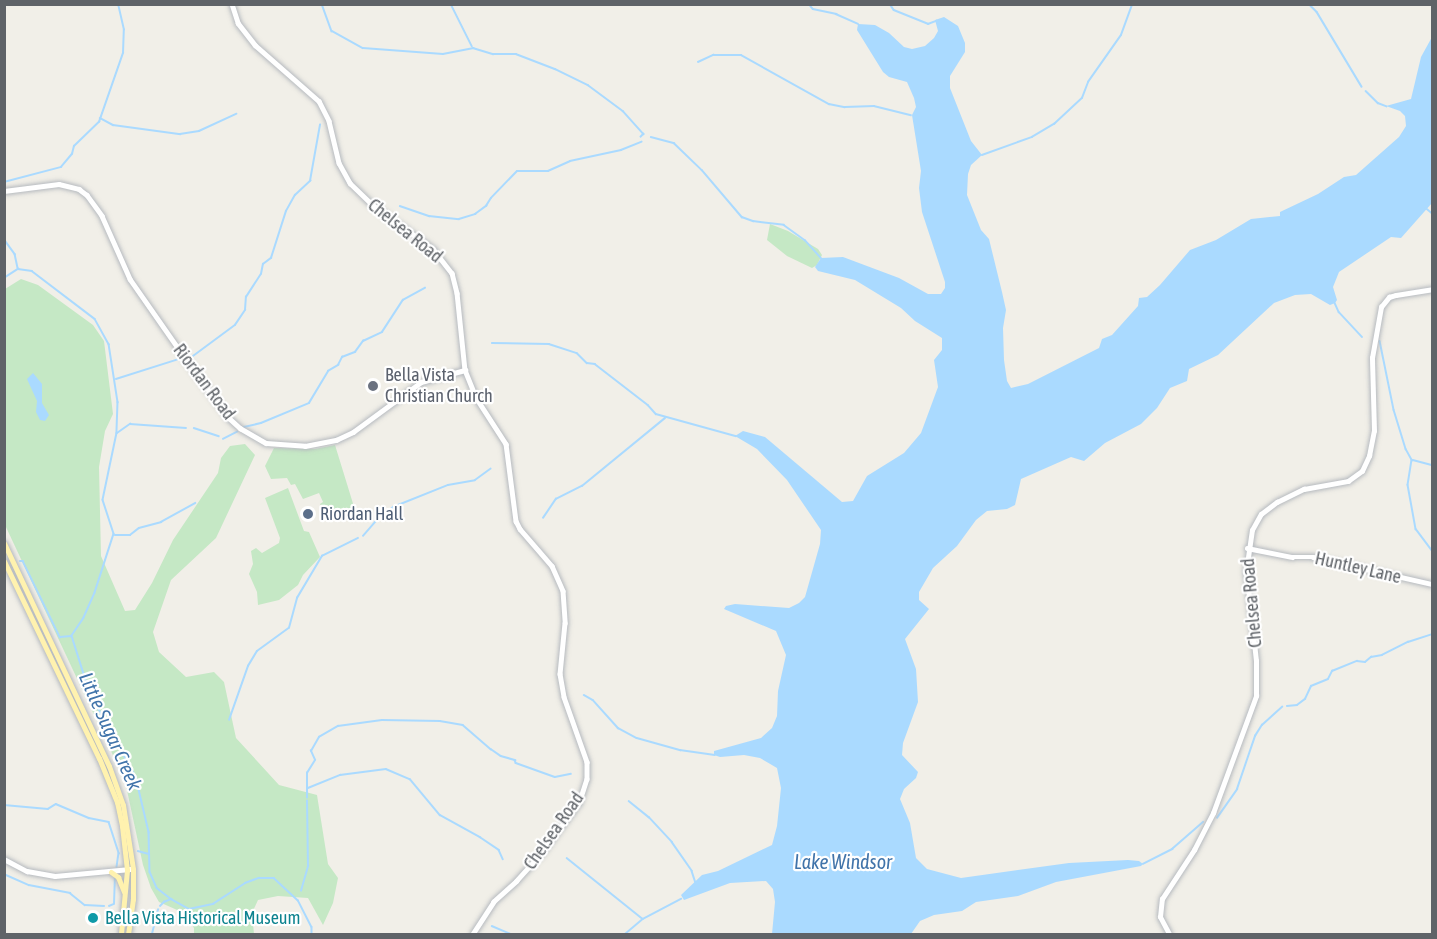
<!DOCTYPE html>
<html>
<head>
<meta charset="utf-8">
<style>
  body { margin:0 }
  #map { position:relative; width:1437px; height:939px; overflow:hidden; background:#f1efe8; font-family:"Asap Condensed",sans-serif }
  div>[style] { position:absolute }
  .green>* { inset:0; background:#c5e8c5 }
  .water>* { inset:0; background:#aadaff }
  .stream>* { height:1.5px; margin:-0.75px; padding:0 0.75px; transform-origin:0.75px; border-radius:0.75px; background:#aadaff }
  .roads { filter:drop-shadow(0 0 2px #b6babf) drop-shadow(0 0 2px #b6babf) }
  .secondary>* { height:4.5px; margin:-2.25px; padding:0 2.25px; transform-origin:2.25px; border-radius:2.25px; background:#fff }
  .primary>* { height:5px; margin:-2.5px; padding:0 2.5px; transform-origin:2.5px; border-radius:2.5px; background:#fff2af }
  .dots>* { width:16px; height:16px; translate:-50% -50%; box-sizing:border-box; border:3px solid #fff; border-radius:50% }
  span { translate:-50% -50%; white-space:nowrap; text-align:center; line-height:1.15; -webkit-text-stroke:4.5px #fff; paint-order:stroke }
  .street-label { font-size:18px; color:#5f6368 }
  .worship-label { font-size:18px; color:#5b616d }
  .left { translate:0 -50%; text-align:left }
  .service-label { font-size:18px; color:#4e5e75 }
  .culture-label { font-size:18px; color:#0d838f }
  .water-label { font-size:20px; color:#4174aa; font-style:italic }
  .frame { position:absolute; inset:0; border:6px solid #5f6368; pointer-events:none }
</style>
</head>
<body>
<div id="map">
  <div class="green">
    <i style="clip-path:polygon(770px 224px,788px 231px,818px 249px,822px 255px,817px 265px,812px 268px,787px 256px,767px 240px)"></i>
    <i style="clip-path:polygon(21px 279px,38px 285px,93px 325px,104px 341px,113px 414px,105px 431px,99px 467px,101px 556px,125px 611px,135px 610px,152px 583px,173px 540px,218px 473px,221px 458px,230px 446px,245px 444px,255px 455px,216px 538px,171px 580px,153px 632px,159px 652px,186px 677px,214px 672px,224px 682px,236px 738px,279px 785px,317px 795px,328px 864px,338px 878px,333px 903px,323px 925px,308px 898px,278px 896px,258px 900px,252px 913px,254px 934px,194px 934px,194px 928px,184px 913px,159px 902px,151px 888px,143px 865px,125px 781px,5px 525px,5px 289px)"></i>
    <i style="clip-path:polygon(335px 445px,355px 510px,327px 521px,320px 504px,323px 502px,319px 493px,303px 499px,295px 484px,291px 485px,287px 478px,271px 479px,265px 466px,274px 448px,315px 449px)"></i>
    <i style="clip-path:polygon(288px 488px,304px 531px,309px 532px,320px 557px,303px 575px,298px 585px,279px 600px,258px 605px,257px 592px,249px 574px,253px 564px,251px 551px,256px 548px,262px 553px,279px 543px,280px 538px,265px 498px)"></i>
  </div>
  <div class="water">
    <i style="clip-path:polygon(944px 17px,958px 26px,965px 43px,965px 52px,950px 76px,950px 88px,971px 141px,982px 155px,971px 165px,968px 174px,967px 195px,981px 230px,989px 239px,1002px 292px,1006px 310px,1003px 328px,1004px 360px,1007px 381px,1011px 388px,1028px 384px,1099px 348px,1102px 339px,1112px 335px,1138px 306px,1139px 298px,1147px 297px,1160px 285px,1190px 250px,1216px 240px,1251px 219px,1280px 216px,1280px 212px,1318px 194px,1344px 177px,1356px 175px,1399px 137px,1406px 126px,1405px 116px,1400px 111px,1386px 106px,1411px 99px,1421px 57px,1432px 37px,1432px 203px,1401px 238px,1391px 237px,1339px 272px,1333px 287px,1337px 300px,1335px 303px,1330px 305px,1311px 294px,1295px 295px,1274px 303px,1218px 355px,1189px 369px,1187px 381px,1170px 388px,1157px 408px,1141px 424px,1105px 443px,1084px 461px,1071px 457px,1021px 479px,1015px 505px,1007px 509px,987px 511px,976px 520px,957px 546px,933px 568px,919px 592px,919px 600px,929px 609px,905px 639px,916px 669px,918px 702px,903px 743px,902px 755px,918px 772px,916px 778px,904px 789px,900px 799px,910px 823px,916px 858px,927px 869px,961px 878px,1069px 863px,1128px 860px,1139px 861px,1143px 864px,1141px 866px,1056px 882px,1018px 896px,976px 902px,962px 911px,934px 915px,920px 921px,911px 934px,772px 934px,775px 902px,773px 889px,766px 881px,730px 883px,684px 900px,681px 895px,702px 875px,718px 871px,772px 845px,777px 826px,781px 788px,777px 768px,760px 758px,744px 755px,720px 757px,714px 755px,714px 751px,761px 738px,772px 728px,777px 716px,778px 691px,786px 655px,776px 631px,724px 609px,726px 606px,735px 604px,789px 608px,799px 603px,805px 597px,820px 544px,821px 530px,787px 480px,757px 449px,735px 436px,743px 431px,765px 437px,842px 502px,853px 501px,867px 476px,904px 453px,921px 433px,938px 387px,934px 360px,942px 350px,942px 338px,915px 321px,901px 308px,855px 280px,818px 271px,815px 267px,821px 258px,843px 257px,899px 278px,928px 294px,941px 294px,945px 288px,945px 282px,922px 212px,919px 188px,921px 171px,912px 115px,916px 107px,914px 98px,907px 82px,889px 77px,883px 72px,857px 30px,858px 24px,875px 25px,889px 33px,904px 47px,912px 49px,925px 46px,934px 38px,938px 31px,935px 20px)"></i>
    <i style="clip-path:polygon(33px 373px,42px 384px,42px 403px,49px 415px,45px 421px,40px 420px,36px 412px,37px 401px,27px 379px)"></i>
  </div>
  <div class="stream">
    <i style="left:322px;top:4px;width:29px;rotate:70deg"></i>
    <i style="left:332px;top:31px;width:35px;rotate:29deg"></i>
    <i style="left:363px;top:48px;width:80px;rotate:4.3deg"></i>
    <i style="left:443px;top:54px;width:31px;rotate:-11deg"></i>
    <i style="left:473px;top:48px;width:21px;rotate:17deg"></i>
    <i style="left:493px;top:54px;width:23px"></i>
    <i style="left:516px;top:54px;width:42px;rotate:21deg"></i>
    <i style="left:555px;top:69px;width:37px;rotate:26deg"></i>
    <i style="left:588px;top:85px;width:44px;rotate:36.6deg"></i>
    <i style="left:623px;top:111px;width:31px;rotate:48deg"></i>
    <i style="left:644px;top:134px;width:4px;rotate:135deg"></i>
    <i style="left:451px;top:4px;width:47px;rotate:63.4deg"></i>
    <i style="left:809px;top:4px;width:6px;rotate:51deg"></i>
    <i style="left:813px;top:9px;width:24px;rotate:12deg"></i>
    <i style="left:836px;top:14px;width:24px;rotate:24deg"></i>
    <i style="left:890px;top:4px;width:7px;rotate:56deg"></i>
    <i style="left:894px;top:10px;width:37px;rotate:22deg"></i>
    <i style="left:928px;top:24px;width:9px;rotate:-21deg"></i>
    <i style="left:1309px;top:4px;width:11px;rotate:45deg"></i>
    <i style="left:1317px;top:12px;width:87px;rotate:59deg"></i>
    <i style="left:698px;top:62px;width:17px;rotate:-25deg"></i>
    <i style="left:713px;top:55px;width:28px"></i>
    <i style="left:741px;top:55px;width:101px;rotate:29.1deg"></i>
    <i style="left:829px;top:104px;width:16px;rotate:11deg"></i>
    <i style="left:845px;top:107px;width:29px;rotate:-2deg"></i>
    <i style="left:874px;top:106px;width:38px;rotate:14deg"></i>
    <i style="left:1366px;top:91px;width:17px;rotate:45deg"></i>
    <i style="left:1378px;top:103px;width:9px;rotate:21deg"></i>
    <i style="left:100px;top:118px;width:15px;rotate:28deg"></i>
    <i style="left:113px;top:125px;width:68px;rotate:7.7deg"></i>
    <i style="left:180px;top:134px;width:19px;rotate:-9deg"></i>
    <i style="left:199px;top:131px;width:41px;rotate:-24.7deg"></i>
    <i style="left:651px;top:137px;width:24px;rotate:15deg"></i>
    <i style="left:674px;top:143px;width:39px;rotate:44deg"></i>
    <i style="left:702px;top:170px;width:62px;rotate:49.6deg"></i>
    <i style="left:742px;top:217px;width:12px;rotate:20deg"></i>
    <i style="left:753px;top:221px;width:31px;rotate:7deg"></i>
    <i style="left:784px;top:225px;width:26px;rotate:36deg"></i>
    <i style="left:805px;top:240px;width:24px;rotate:48deg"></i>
    <i style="left:982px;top:155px;width:53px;rotate:-19.8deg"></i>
    <i style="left:1032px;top:137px;width:26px;rotate:-31deg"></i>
    <i style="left:1054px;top:124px;width:38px;rotate:-43deg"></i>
    <i style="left:1082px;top:98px;width:17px;rotate:-69deg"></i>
    <i style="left:1088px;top:82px;width:57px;rotate:-54.9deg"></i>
    <i style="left:1121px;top:35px;width:33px;rotate:-70deg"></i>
    <i style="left:4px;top:182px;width:59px;rotate:-14.7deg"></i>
    <i style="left:61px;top:167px;width:17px;rotate:-50deg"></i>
    <i style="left:72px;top:154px;width:8px;rotate:-76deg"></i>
    <i style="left:74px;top:146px;width:35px;rotate:-44deg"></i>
    <i style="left:99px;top:122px;width:73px;rotate:-70.8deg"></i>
    <i style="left:123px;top:53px;width:23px;rotate:-88deg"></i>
    <i style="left:124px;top:30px;width:27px;rotate:-103deg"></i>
    <i style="left:400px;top:206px;width:31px;rotate:19deg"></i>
    <i style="left:429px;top:216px;width:30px;rotate:6deg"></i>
    <i style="left:459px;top:219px;width:17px;rotate:-17deg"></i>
    <i style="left:475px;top:214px;width:14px;rotate:-36deg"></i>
    <i style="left:486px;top:206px;width:9px;rotate:-58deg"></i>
    <i style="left:491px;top:198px;width:37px;rotate:-46deg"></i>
    <i style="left:517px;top:171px;width:31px"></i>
    <i style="left:548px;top:171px;width:24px;rotate:-24deg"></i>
    <i style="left:570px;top:161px;width:52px;rotate:-12.2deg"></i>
    <i style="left:621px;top:150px;width:22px;rotate:-22deg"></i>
    <i style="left:1426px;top:208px;width:8px;rotate:40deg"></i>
    <i style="left:4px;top:239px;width:19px;rotate:54deg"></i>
    <i style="left:15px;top:254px;width:14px;rotate:78deg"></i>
    <i style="left:4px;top:278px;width:17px;rotate:-33deg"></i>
    <i style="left:18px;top:269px;width:14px;rotate:8deg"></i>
    <i style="left:32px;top:271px;width:79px;rotate:37.3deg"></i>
    <i style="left:95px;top:319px;width:29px;rotate:61deg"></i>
    <i style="left:109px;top:344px;width:59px;rotate:81.2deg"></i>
    <i style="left:118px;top:402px;width:31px;rotate:92deg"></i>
    <i style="left:117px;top:433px;width:68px;rotate:101.8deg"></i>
    <i style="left:103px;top:500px;width:36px;rotate:72deg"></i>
    <i style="left:114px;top:534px;width:62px;rotate:107.9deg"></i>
    <i style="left:95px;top:593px;width:27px;rotate:114deg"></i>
    <i style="left:84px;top:618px;width:22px;rotate:124deg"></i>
    <i style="left:72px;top:636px;width:60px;rotate:72.5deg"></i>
    <i style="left:90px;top:693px;width:96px;rotate:61.3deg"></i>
    <i style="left:136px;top:777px;width:57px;rotate:76.7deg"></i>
    <i style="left:149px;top:832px;width:40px;rotate:88.6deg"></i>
    <i style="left:150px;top:872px;width:17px;rotate:66deg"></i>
    <i style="left:157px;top:888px;width:18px;rotate:38deg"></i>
    <i style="left:171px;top:899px;width:21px;rotate:29deg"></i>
    <i style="left:189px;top:909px;width:25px;rotate:-12deg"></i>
    <i style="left:213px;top:904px;width:38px;rotate:-33deg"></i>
    <i style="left:245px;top:883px;width:15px;rotate:-20deg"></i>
    <i style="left:259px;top:878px;width:15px"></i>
    <i style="left:274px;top:878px;width:33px;rotate:43deg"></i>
    <i style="left:298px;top:900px;width:30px;rotate:63deg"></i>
    <i style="left:312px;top:927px;width:7px;rotate:90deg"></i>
    <i style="left:1335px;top:303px;width:10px;rotate:66deg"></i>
    <i style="left:1339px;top:312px;width:34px;rotate:47deg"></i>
    <i style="left:1380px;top:341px;width:70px;rotate:78.5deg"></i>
    <i style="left:1394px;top:410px;width:41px;rotate:72.9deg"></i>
    <i style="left:1406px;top:449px;width:13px;rotate:61deg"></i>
    <i style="left:1412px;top:460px;width:25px;rotate:99deg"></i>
    <i style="left:1408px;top:485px;width:45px;rotate:79.7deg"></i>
    <i style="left:1416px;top:529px;width:26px;rotate:53deg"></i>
    <i style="left:492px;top:343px;width:57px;rotate:1deg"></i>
    <i style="left:549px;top:344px;width:29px;rotate:18deg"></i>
    <i style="left:577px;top:353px;width:14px;rotate:45deg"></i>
    <i style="left:587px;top:363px;width:8px;rotate:7deg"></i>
    <i style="left:595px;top:364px;width:67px;rotate:37.7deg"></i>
    <i style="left:648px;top:405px;width:12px;rotate:48deg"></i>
    <i style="left:656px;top:414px;width:83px;rotate:15.4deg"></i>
    <i style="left:193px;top:356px;width:52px;rotate:-36.4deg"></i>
    <i style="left:235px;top:325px;width:18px;rotate:-56deg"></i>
    <i style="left:245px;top:310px;width:13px;rotate:-86deg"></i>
    <i style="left:246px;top:297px;width:27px;rotate:-57deg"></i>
    <i style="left:261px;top:274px;width:10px;rotate:-79deg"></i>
    <i style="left:263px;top:264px;width:10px;rotate:-37deg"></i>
    <i style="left:271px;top:258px;width:49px;rotate:-72.3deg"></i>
    <i style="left:286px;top:211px;width:18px;rotate:-61deg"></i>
    <i style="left:295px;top:195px;width:21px;rotate:-43deg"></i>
    <i style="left:310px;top:181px;width:57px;rotate:-79.9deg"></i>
    <i style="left:116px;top:379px;width:66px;rotate:-17.6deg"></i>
    <i style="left:244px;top:427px;width:17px;rotate:-13deg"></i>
    <i style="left:261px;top:423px;width:52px;rotate:-22.6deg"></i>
    <i style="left:309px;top:403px;width:37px;rotate:-59deg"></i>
    <i style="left:328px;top:371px;width:12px;rotate:-31deg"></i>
    <i style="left:338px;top:365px;width:9px;rotate:-63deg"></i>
    <i style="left:342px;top:357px;width:14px;rotate:-21deg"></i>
    <i style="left:355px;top:352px;width:14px;rotate:-54deg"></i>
    <i style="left:363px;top:341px;width:21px;rotate:-25deg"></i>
    <i style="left:382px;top:332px;width:38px;rotate:-57deg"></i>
    <i style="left:403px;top:300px;width:25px;rotate:-29deg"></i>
    <i style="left:194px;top:428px;width:26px;rotate:18deg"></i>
    <i style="left:117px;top:433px;width:16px;rotate:-35deg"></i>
    <i style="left:130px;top:424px;width:56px;rotate:4.1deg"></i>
    <i style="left:223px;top:439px;width:16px;rotate:-27deg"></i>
    <i style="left:1413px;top:460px;width:20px;rotate:15deg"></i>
    <i style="left:543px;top:518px;width:23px;rotate:-56deg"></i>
    <i style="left:556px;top:499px;width:29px;rotate:-27deg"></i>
    <i style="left:582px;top:486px;width:107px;rotate:-39.3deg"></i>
    <i style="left:115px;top:535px;width:15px"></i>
    <i style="left:130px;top:535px;width:11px;rotate:-38deg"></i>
    <i style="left:139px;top:528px;width:23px;rotate:-15deg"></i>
    <i style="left:161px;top:522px;width:39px;rotate:-29deg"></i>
    <i style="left:363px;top:536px;width:20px;rotate:-49deg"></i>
    <i style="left:376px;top:521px;width:22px;rotate:-39deg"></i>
    <i style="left:393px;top:507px;width:59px;rotate:-21.8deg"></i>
    <i style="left:448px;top:485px;width:27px;rotate:-10deg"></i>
    <i style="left:475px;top:480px;width:19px;rotate:-36deg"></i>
    <i style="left:20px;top:561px;width:3px"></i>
    <i style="left:23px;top:561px;width:85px;rotate:64deg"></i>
    <i style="left:60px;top:637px;width:11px;rotate:-5deg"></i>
    <i style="left:584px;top:695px;width:10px;rotate:29deg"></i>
    <i style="left:593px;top:700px;width:38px;rotate:48deg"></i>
    <i style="left:618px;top:728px;width:21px;rotate:28deg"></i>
    <i style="left:637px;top:738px;width:45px;rotate:15.6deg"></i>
    <i style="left:680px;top:750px;width:35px;rotate:8deg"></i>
    <i style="left:1287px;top:706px;width:10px;rotate:-6deg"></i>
    <i style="left:1297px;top:705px;width:10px;rotate:-37deg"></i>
    <i style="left:1305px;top:699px;width:14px;rotate:-65deg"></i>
    <i style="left:1311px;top:686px;width:18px;rotate:-22deg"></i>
    <i style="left:1328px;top:679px;width:9px;rotate:-63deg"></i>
    <i style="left:1332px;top:671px;width:27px;rotate:-22deg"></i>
    <i style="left:1357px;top:661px;width:8px;rotate:7deg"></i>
    <i style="left:1365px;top:662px;width:8px;rotate:-40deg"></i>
    <i style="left:1371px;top:657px;width:11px;rotate:-10deg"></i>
    <i style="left:1382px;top:655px;width:29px;rotate:-27deg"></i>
    <i style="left:1408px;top:642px;width:25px;rotate:-18deg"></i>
    <i style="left:229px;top:720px;width:57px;rotate:-70.6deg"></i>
    <i style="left:248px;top:666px;width:17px;rotate:-59deg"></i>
    <i style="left:257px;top:651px;width:39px;rotate:-36deg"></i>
    <i style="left:289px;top:628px;width:31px;rotate:-75deg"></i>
    <i style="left:297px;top:598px;width:49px;rotate:-59.2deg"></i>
    <i style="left:322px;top:556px;width:40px;rotate:-26.6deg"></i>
    <i style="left:308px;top:788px;width:35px;rotate:-22deg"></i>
    <i style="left:340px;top:775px;width:46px;rotate:-7.4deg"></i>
    <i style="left:386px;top:769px;width:26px;rotate:23deg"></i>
    <i style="left:410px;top:779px;width:47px;rotate:50.2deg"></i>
    <i style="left:440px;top:815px;width:46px;rotate:28.8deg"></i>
    <i style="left:480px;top:837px;width:23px;rotate:34deg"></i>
    <i style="left:499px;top:850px;width:10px;rotate:66deg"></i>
    <i style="left:307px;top:798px;width:25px;rotate:-90deg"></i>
    <i style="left:307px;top:773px;width:15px;rotate:-58deg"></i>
    <i style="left:315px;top:760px;width:10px;rotate:-114deg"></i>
    <i style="left:311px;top:751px;width:16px;rotate:-60deg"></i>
    <i style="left:319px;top:737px;width:22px;rotate:-30deg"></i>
    <i style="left:338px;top:726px;width:44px;rotate:-7.8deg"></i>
    <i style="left:382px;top:720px;width:58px;rotate:1deg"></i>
    <i style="left:440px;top:721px;width:23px;rotate:10deg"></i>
    <i style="left:463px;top:725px;width:37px;rotate:41deg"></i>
    <i style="left:491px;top:749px;width:12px;rotate:35deg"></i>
    <i style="left:501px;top:756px;width:15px;rotate:16deg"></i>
    <i style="left:515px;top:760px;width:3px;rotate:72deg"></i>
    <i style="left:516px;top:763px;width:41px;rotate:19.7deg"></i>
    <i style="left:555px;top:777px;width:16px;rotate:-11deg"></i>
    <i style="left:629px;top:801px;width:26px;rotate:39deg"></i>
    <i style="left:649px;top:817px;width:34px;rotate:47deg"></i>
    <i style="left:672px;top:842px;width:35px;rotate:55deg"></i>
    <i style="left:692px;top:871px;width:13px;rotate:72deg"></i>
    <i style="left:4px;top:805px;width:44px;rotate:5.2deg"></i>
    <i style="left:48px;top:809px;width:9px;rotate:-32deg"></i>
    <i style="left:56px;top:804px;width:36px;rotate:23deg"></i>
    <i style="left:89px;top:818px;width:20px;rotate:11deg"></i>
    <i style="left:109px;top:822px;width:33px;rotate:72deg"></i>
    <i style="left:119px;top:853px;width:14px;rotate:98deg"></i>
    <i style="left:1217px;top:818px;width:35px;rotate:-55deg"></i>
    <i style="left:1237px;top:789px;width:56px;rotate:-71.2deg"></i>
    <i style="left:1255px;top:736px;width:13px;rotate:-58deg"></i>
    <i style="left:1262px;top:725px;width:27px;rotate:-42deg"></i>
    <i style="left:138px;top:851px;width:11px;rotate:15deg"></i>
    <i style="left:567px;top:858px;width:97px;rotate:38.8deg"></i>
    <i style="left:1143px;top:864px;width:33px;rotate:-27deg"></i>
    <i style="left:1172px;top:849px;width:41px;rotate:-41.1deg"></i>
    <i style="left:4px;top:874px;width:27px;rotate:24deg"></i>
    <i style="left:29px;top:885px;width:42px;rotate:11deg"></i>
    <i style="left:70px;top:893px;width:19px;rotate:39deg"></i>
    <i style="left:85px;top:905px;width:19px;rotate:3deg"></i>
    <i style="left:301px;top:891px;width:26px;rotate:-74deg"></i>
    <i style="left:308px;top:866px;width:65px;rotate:-90.9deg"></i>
    <i style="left:109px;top:906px;width:5px;rotate:-22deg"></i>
    <i style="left:114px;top:904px;width:26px;rotate:-88deg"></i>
    <i style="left:160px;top:906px;width:6px;rotate:-45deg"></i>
    <i style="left:164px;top:902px;width:8px;rotate:-23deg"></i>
    <i style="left:492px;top:926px;width:21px;rotate:23deg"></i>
    <i style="left:152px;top:934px;width:25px;rotate:-76deg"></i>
    <i style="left:625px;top:934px;width:23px;rotate:-40deg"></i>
    <i style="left:643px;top:919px;width:43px;rotate:-27.8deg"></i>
  </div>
  <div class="roads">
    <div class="secondary">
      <i style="left:232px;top:4px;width:20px;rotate:72deg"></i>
      <i style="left:238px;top:23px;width:28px;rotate:52deg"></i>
      <i style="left:255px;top:45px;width:85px;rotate:41.2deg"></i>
      <i style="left:319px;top:101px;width:22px;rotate:63deg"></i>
      <i style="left:329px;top:121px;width:43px;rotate:76.6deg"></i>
      <i style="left:339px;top:163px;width:23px;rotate:61deg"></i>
      <i style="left:350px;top:183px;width:32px;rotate:44deg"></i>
      <i style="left:373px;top:205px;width:74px;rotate:36.3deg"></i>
      <i style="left:433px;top:249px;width:31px;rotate:52deg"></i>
      <i style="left:452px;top:273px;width:21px;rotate:76deg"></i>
      <i style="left:457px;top:293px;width:77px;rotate:84.1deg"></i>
      <i style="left:465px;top:370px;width:31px;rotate:68deg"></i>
      <i style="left:477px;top:399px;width:54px;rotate:57.2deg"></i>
      <i style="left:506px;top:444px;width:78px;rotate:82.6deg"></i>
      <i style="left:516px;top:521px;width:9px;rotate:63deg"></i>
      <i style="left:520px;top:529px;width:49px;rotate:49.1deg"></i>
      <i style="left:552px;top:566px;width:27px;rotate:66deg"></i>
      <i style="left:563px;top:591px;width:32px;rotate:86deg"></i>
      <i style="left:565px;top:623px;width:51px;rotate:95.6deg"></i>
      <i style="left:560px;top:674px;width:23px;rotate:80deg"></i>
      <i style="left:564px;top:697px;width:69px;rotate:70.5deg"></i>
      <i style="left:587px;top:762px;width:17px;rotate:90deg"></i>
      <i style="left:587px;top:779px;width:25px;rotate:108deg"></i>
      <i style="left:579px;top:803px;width:62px;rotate:126.5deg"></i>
      <i style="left:542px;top:853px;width:38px;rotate:132deg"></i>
      <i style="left:517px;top:881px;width:31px;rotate:138deg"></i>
      <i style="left:494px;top:902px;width:38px;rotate:123deg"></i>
      <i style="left:4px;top:191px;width:55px;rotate:-7.3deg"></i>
      <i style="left:59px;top:184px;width:21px;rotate:14deg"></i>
      <i style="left:79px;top:189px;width:10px;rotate:37deg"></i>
      <i style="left:87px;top:195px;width:26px;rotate:54deg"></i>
      <i style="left:102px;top:216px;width:69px;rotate:66deg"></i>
      <i style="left:130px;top:279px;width:93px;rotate:55.1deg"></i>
      <i style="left:183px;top:355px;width:78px;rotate:53.9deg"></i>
      <i style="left:229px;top:418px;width:15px;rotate:42deg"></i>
      <i style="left:240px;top:428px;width:30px;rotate:30deg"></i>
      <i style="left:266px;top:443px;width:39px;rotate:4deg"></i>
      <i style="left:305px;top:446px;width:32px;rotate:-11deg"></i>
      <i style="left:336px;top:440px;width:19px;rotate:-25deg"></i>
      <i style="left:353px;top:432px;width:84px;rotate:-36.3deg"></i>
      <i style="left:421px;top:382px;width:46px;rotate:-15.3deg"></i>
      <i style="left:1247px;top:548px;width:46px;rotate:11.3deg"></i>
      <i style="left:1292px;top:557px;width:21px"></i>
      <i style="left:1313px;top:557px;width:122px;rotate:12.8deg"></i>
      <i style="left:4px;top:859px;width:26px;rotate:28deg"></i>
      <i style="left:27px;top:871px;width:28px;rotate:10deg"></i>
      <i style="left:55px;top:876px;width:75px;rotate:-5.3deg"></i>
      <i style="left:1169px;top:934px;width:19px;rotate:-118deg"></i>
      <i style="left:1160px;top:917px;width:18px;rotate:-84deg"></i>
      <i style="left:1162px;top:899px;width:59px;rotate:-56.9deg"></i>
      <i style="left:1194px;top:850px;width:42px;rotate:-62.8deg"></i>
      <i style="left:1213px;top:813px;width:125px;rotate:-69.8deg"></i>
      <i style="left:1256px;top:696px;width:35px;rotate:-90deg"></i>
      <i style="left:1256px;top:661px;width:91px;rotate:-96.3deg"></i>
      <i style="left:1246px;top:571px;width:41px;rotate:-81.7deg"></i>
      <i style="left:1252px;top:530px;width:18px;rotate:-61deg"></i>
      <i style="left:1261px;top:514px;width:20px;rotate:-37deg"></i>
      <i style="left:1277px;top:502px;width:30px;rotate:-26deg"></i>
      <i style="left:1304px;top:489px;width:45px;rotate:-10.3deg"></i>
      <i style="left:1348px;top:481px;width:17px;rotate:-36deg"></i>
      <i style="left:1362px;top:471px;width:17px;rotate:-65deg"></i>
      <i style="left:1369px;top:456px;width:25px;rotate:-79deg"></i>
      <i style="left:1374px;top:431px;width:73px;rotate:-91.6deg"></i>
      <i style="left:1372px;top:358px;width:52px;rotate:-80deg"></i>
      <i style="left:1381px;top:307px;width:13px;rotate:-51deg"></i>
      <i style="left:1389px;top:297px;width:7px;rotate:-16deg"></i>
      <i style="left:1396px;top:295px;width:36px;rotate:-9deg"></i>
    </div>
    <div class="primary">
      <i style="left:4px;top:543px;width:246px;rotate:64.8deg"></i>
      <i style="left:109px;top:766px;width:41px;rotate:70.3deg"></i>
      <i style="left:123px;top:805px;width:65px;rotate:81.1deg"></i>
      <i style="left:133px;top:869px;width:30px;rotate:90deg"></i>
      <i style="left:133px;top:899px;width:35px;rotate:98deg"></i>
      <i style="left:4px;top:561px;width:219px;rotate:64.3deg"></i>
      <i style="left:99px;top:758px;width:48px;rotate:67.8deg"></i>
      <i style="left:117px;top:802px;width:25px;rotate:78deg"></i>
      <i style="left:122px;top:826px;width:44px;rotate:83.5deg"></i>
      <i style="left:127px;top:870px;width:64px;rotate:95.4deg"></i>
      <i style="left:111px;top:872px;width:9px;rotate:36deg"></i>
      <i style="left:118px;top:877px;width:16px;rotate:68deg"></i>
    </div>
  </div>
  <div class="dots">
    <i style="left:373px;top:386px;background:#6b7280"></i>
    <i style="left:308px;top:514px;background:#5c6f8a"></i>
    <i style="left:93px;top:918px;background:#0f9aa8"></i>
  </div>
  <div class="street-label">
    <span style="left:405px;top:231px;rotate:39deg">Chelsea Road</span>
    <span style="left:204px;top:382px;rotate:53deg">Riordan Road</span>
    <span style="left:1358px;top:568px;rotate:13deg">Huntley Lane</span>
    <span style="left:1252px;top:603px;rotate:-95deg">Chelsea Road</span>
    <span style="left:554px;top:831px;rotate:-55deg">Chelsea Road</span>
  </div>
  <div class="worship-label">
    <span class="left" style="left:385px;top:386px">Bella Vista<br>Christian Church</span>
  </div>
  <div class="service-label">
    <span class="left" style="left:320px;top:514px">Riordan Hall</span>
  </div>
  <div class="culture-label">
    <span class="left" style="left:105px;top:918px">Bella Vista Historical Museum</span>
  </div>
  <div class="water-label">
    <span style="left:111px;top:731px;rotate:66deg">Little Sugar Creek</span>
    <span style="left:843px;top:861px">Lake Windsor</span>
  </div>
  <div class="frame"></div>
</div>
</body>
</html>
